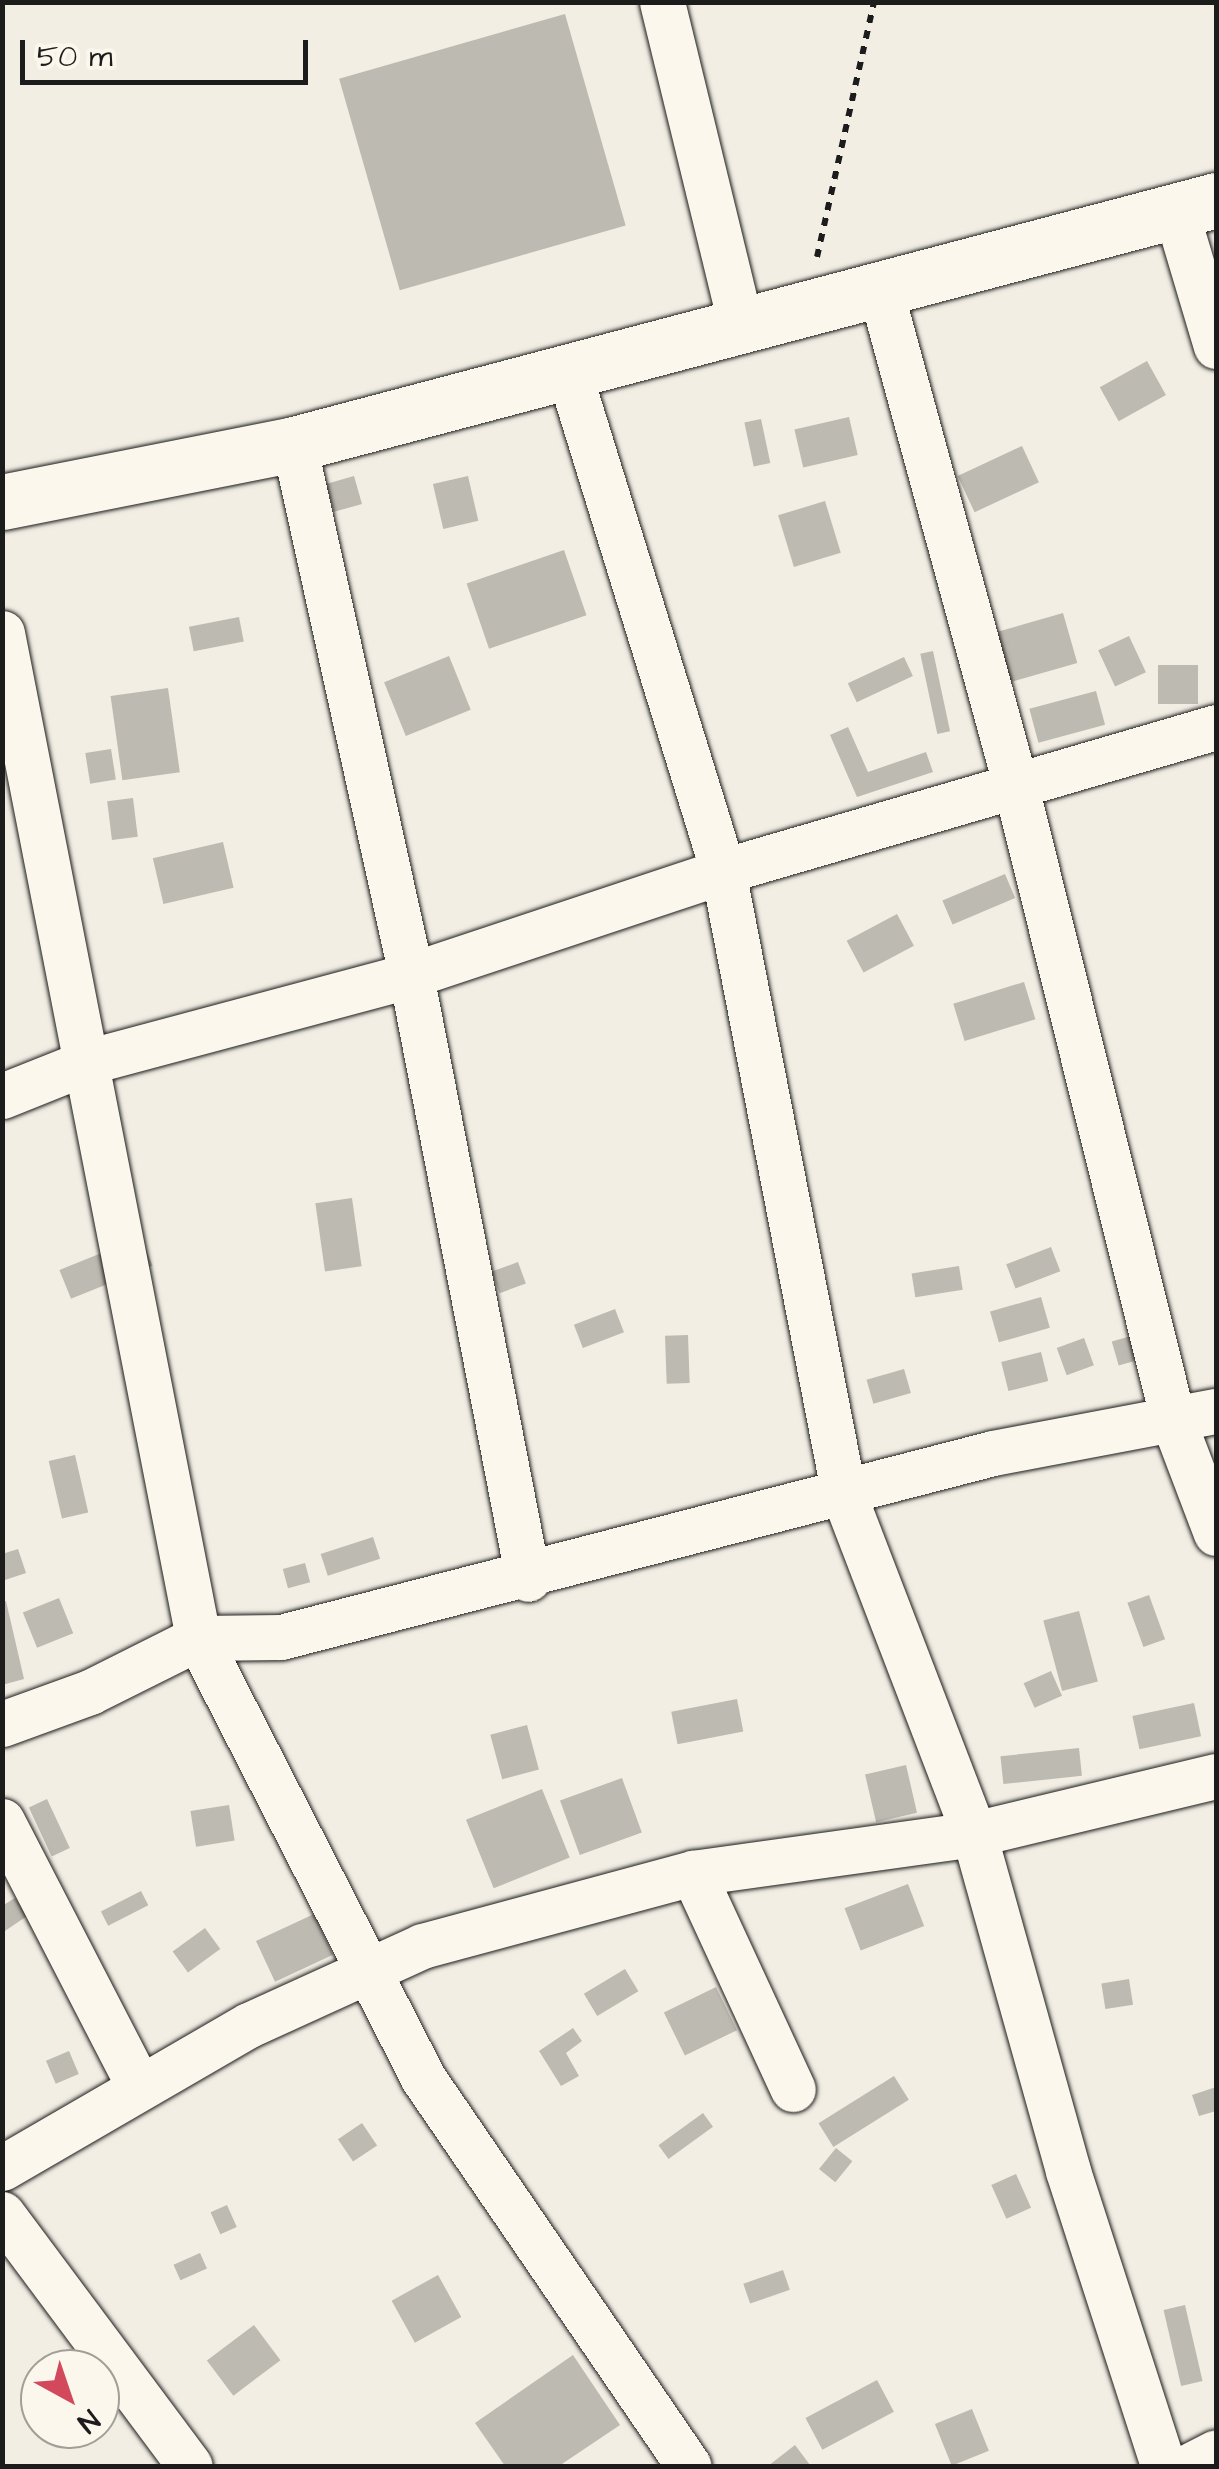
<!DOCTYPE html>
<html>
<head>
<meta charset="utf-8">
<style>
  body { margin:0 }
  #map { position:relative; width:1219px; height:2469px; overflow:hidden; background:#f2eee4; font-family:"Architects Daughter",sans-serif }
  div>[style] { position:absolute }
  .building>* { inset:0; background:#bdbab1; transform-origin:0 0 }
  .path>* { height:6px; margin-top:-3px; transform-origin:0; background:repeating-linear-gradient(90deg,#1c1c1c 0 8px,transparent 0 16px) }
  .roads { filter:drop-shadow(0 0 2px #1c1c1c) drop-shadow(0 0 2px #1c1c1c) }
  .minor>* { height:45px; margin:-22.5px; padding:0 22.5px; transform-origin:22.5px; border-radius:22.5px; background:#fbf7ec }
  .secondary>* { height:55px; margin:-27.5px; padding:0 27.5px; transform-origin:27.5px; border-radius:27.5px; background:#fbf7ec }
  span { translate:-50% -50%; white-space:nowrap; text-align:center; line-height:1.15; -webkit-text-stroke:8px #fbf7ec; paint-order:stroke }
  .frame { position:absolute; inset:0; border:5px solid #1c1c1c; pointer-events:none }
  .north { position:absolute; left:20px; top:2349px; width:100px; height:100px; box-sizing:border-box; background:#fbf7ec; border:2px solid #a29f99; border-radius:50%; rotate:140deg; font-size:28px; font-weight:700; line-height:40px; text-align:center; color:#1c1c1c }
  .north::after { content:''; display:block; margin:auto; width:35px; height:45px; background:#d1495b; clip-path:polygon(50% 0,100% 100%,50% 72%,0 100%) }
  .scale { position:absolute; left:20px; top:40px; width:288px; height:45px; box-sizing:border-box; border:5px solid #1c1c1c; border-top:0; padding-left:12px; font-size:30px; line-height:35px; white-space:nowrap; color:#1c1c1c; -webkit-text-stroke:8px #fbf7ec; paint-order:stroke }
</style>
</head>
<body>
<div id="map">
  <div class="building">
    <i style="left:565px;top:14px;width:220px;height:235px;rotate:74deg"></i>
    <i style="left:1147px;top:361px;width:39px;height:54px;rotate:61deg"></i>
    <i style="left:849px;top:417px;width:39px;height:56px;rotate:77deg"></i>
    <i style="left:761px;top:419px;width:45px;height:17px;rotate:78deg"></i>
    <i style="left:1022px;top:446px;width:40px;height:71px;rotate:65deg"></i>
    <i style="left:354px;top:476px;width:29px;height:29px;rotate:74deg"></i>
    <i style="left:468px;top:476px;width:46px;height:36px;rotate:77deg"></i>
    <i style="left:825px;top:501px;width:54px;height:49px;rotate:73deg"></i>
    <i style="left:564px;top:550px;width:69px;height:103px;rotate:71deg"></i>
    <i style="left:1063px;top:613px;width:52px;height:77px;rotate:74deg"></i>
    <i style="left:239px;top:617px;width:25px;height:51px;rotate:79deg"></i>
    <i style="left:1129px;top:636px;width:40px;height:34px;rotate:65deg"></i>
    <i style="left:933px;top:651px;width:82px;height:13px;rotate:78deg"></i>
    <i style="left:449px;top:656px;width:58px;height:70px;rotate:68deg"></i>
    <i style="left:904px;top:657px;width:21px;height:62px;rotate:65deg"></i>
    <i style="left:1158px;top:665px;width:40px;height:39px"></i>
    <i style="left:168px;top:688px;width:85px;height:58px;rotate:82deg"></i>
    <i style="left:1096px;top:691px;width:35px;height:69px;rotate:75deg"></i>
    <i style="clip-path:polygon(848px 727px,868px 772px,926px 752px,933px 772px,857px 797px,830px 735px)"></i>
    <i style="left:111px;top:749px;width:31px;height:26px;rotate:81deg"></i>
    <i style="left:133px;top:798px;width:39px;height:26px;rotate:83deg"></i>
    <i style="left:223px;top:842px;width:47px;height:72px;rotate:77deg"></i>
    <i style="left:1005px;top:874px;width:26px;height:68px;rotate:67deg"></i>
    <i style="left:897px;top:914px;width:36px;height:57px;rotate:62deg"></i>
    <i style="left:1024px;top:982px;width:39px;height:74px;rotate:73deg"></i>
    <i style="left:352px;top:1198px;width:69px;height:37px;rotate:82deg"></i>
    <i style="left:141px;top:1237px;width:31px;height:88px;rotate:68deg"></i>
    <i style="left:1051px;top:1247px;width:26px;height:48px;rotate:69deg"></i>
    <i style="left:518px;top:1262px;width:23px;height:28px;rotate:70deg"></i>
    <i style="left:959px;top:1266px;width:24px;height:48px;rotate:81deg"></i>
    <i style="left:1041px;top:1297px;width:32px;height:53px;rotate:74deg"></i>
    <i style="left:615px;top:1309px;width:25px;height:44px;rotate:69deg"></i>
    <i style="left:688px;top:1335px;width:48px;height:23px;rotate:88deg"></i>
    <i style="left:1131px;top:1336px;width:25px;height:20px;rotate:74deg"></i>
    <i style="left:1084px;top:1338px;width:29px;height:29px;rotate:70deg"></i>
    <i style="left:1041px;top:1352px;width:30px;height:41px;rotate:76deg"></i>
    <i style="left:904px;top:1369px;width:25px;height:39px;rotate:74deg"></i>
    <i style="left:75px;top:1455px;width:59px;height:27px;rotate:77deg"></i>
    <i style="left:373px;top:1537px;width:23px;height:55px;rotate:72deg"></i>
    <i style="clip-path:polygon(18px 1549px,26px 1573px,2px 1581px,2px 1554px)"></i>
    <i style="left:305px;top:1563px;width:20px;height:23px;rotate:75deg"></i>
    <i style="left:1149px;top:1595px;width:47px;height:23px;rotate:70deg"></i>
    <i style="left:59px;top:1598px;width:38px;height:39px;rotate:68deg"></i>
    <i style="clip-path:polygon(6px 1601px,24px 1679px,2px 1685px,2px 1602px)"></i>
    <i style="left:1079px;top:1611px;width:73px;height:37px;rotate:75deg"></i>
    <i style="left:1051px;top:1671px;width:27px;height:30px;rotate:66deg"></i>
    <i style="left:737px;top:1699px;width:33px;height:67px;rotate:79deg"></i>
    <i style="left:1194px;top:1703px;width:34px;height:63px;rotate:78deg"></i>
    <i style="left:527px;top:1725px;width:46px;height:38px;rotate:75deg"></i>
    <i style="left:1079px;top:1748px;width:28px;height:79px;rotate:84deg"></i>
    <i style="left:906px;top:1765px;width:49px;height:42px;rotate:77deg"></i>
    <i style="left:622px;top:1778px;width:58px;height:66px;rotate:70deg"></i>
    <i style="left:542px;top:1789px;width:74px;height:82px;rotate:68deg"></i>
    <i style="left:47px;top:1799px;width:54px;height:20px;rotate:65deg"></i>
    <i style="left:229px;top:1805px;width:36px;height:39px;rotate:81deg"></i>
    <i style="left:908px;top:1884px;width:45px;height:68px;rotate:69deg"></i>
    <i style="left:141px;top:1891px;width:16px;height:45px;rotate:63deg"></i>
    <i style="clip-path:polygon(15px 1898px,27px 1916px,2px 1933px,2px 1906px)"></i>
    <i style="left:314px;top:1914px;width:45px;height:64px;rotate:65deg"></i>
    <i style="left:205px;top:1928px;width:26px;height:40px;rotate:54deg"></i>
    <i style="left:625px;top:1969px;width:26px;height:48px;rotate:59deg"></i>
    <i style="left:1129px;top:1979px;width:26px;height:28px;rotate:81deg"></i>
    <i style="left:716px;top:1987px;width:48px;height:58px;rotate:64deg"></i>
    <i style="clip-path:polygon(573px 2028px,582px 2041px,566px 2053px,579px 2076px,561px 2086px,539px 2051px)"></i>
    <i style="left:69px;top:2051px;width:25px;height:25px;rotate:67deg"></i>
    <i style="left:894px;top:2076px;width:28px;height:89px;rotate:58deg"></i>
    <i style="clip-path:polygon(1216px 2087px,1216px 2111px,1199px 2116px,1192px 2095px)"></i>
    <i style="left:703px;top:2113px;width:17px;height:55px;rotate:54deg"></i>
    <i style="left:362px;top:2123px;width:27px;height:29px;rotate:56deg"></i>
    <i style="left:836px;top:2148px;width:21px;height:27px;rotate:39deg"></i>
    <i style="left:1016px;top:2174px;width:37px;height:27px;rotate:66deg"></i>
    <i style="left:227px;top:2205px;width:24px;height:18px;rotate:66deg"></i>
    <i style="left:200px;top:2253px;width:17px;height:29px;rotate:66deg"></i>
    <i style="left:783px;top:2270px;width:21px;height:42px;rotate:71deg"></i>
    <i style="left:438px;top:2275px;width:48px;height:53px;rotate:61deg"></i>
    <i style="left:1185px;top:2305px;width:78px;height:22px;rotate:77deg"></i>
    <i style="left:254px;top:2325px;width:44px;height:59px;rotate:53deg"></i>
    <i style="clip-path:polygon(573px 2355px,620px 2425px,559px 2466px,505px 2466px,475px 2423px)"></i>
    <i style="left:877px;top:2380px;width:36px;height:81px;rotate:62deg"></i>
    <i style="left:972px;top:2409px;width:45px;height:40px;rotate:68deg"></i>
    <i style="clip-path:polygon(795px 2445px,810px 2465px,768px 2466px)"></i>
  </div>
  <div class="path">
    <i style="left:817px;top:257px;width:261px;rotate:-77.4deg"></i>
  </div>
  <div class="roads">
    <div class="minor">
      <i style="left:662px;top:2px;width:329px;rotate:76.3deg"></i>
      <i style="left:1176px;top:212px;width:140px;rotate:73.4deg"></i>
      <i style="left:879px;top:285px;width:516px;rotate:74.73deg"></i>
      <i style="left:1015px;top:783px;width:656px;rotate:76.07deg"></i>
      <i style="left:1173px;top:1420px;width:121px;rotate:69.2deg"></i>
      <i style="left:569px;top:373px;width:521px;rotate:72.82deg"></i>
      <i style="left:723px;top:871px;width:636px;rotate:79.03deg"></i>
      <i style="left:844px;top:1495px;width:363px;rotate:69deg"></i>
      <i style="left:974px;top:1834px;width:350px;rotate:74.4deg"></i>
      <i style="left:1068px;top:2171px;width:310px;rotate:72.1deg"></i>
      <i style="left:294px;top:444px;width:544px;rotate:77.57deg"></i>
      <i style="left:411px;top:975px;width:615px;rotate:79.04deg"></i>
      <i style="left:2px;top:633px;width:1024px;rotate:78.96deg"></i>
      <i style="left:198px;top:1638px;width:494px;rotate:62.9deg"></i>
      <i style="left:423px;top:2078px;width:470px;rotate:55.6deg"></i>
      <i style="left:2px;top:1096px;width:92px;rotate:-21.8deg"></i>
      <i style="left:87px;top:1062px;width:335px;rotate:-15deg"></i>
      <i style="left:411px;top:975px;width:329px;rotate:-18.4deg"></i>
      <i style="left:723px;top:871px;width:514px;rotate:-16.28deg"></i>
      <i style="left:2px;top:1724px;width:94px;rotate:-20deg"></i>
      <i style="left:90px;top:1692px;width:121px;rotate:-26.6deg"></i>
      <i style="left:198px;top:1638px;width:83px;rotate:-0.7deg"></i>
      <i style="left:281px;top:1637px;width:735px;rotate:-14.49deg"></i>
      <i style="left:993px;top:1453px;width:227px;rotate:-10.7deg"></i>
      <i style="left:2px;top:1821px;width:298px;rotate:62.7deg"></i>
      <i style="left:693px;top:1873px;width:238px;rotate:65.2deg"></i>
      <i style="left:2px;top:2168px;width:285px;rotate:-30.1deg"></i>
      <i style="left:249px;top:2025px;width:190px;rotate:-24.5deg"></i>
      <i style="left:422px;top:1946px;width:281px;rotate:-15.1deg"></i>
      <i style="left:693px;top:1873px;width:284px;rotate:-7.9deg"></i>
      <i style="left:974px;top:1834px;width:249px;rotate:-13.5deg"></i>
      <i style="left:2px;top:2214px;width:314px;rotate:53.3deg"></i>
      <i style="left:1189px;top:2466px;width:30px;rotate:-27deg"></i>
    </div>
    <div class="secondary">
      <i style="left:2px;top:502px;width:298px;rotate:-11.2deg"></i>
      <i style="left:294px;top:444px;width:954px;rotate:-14.82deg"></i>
    </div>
  </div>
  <div class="frame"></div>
  <div class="north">N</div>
  <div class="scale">50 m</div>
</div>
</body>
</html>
